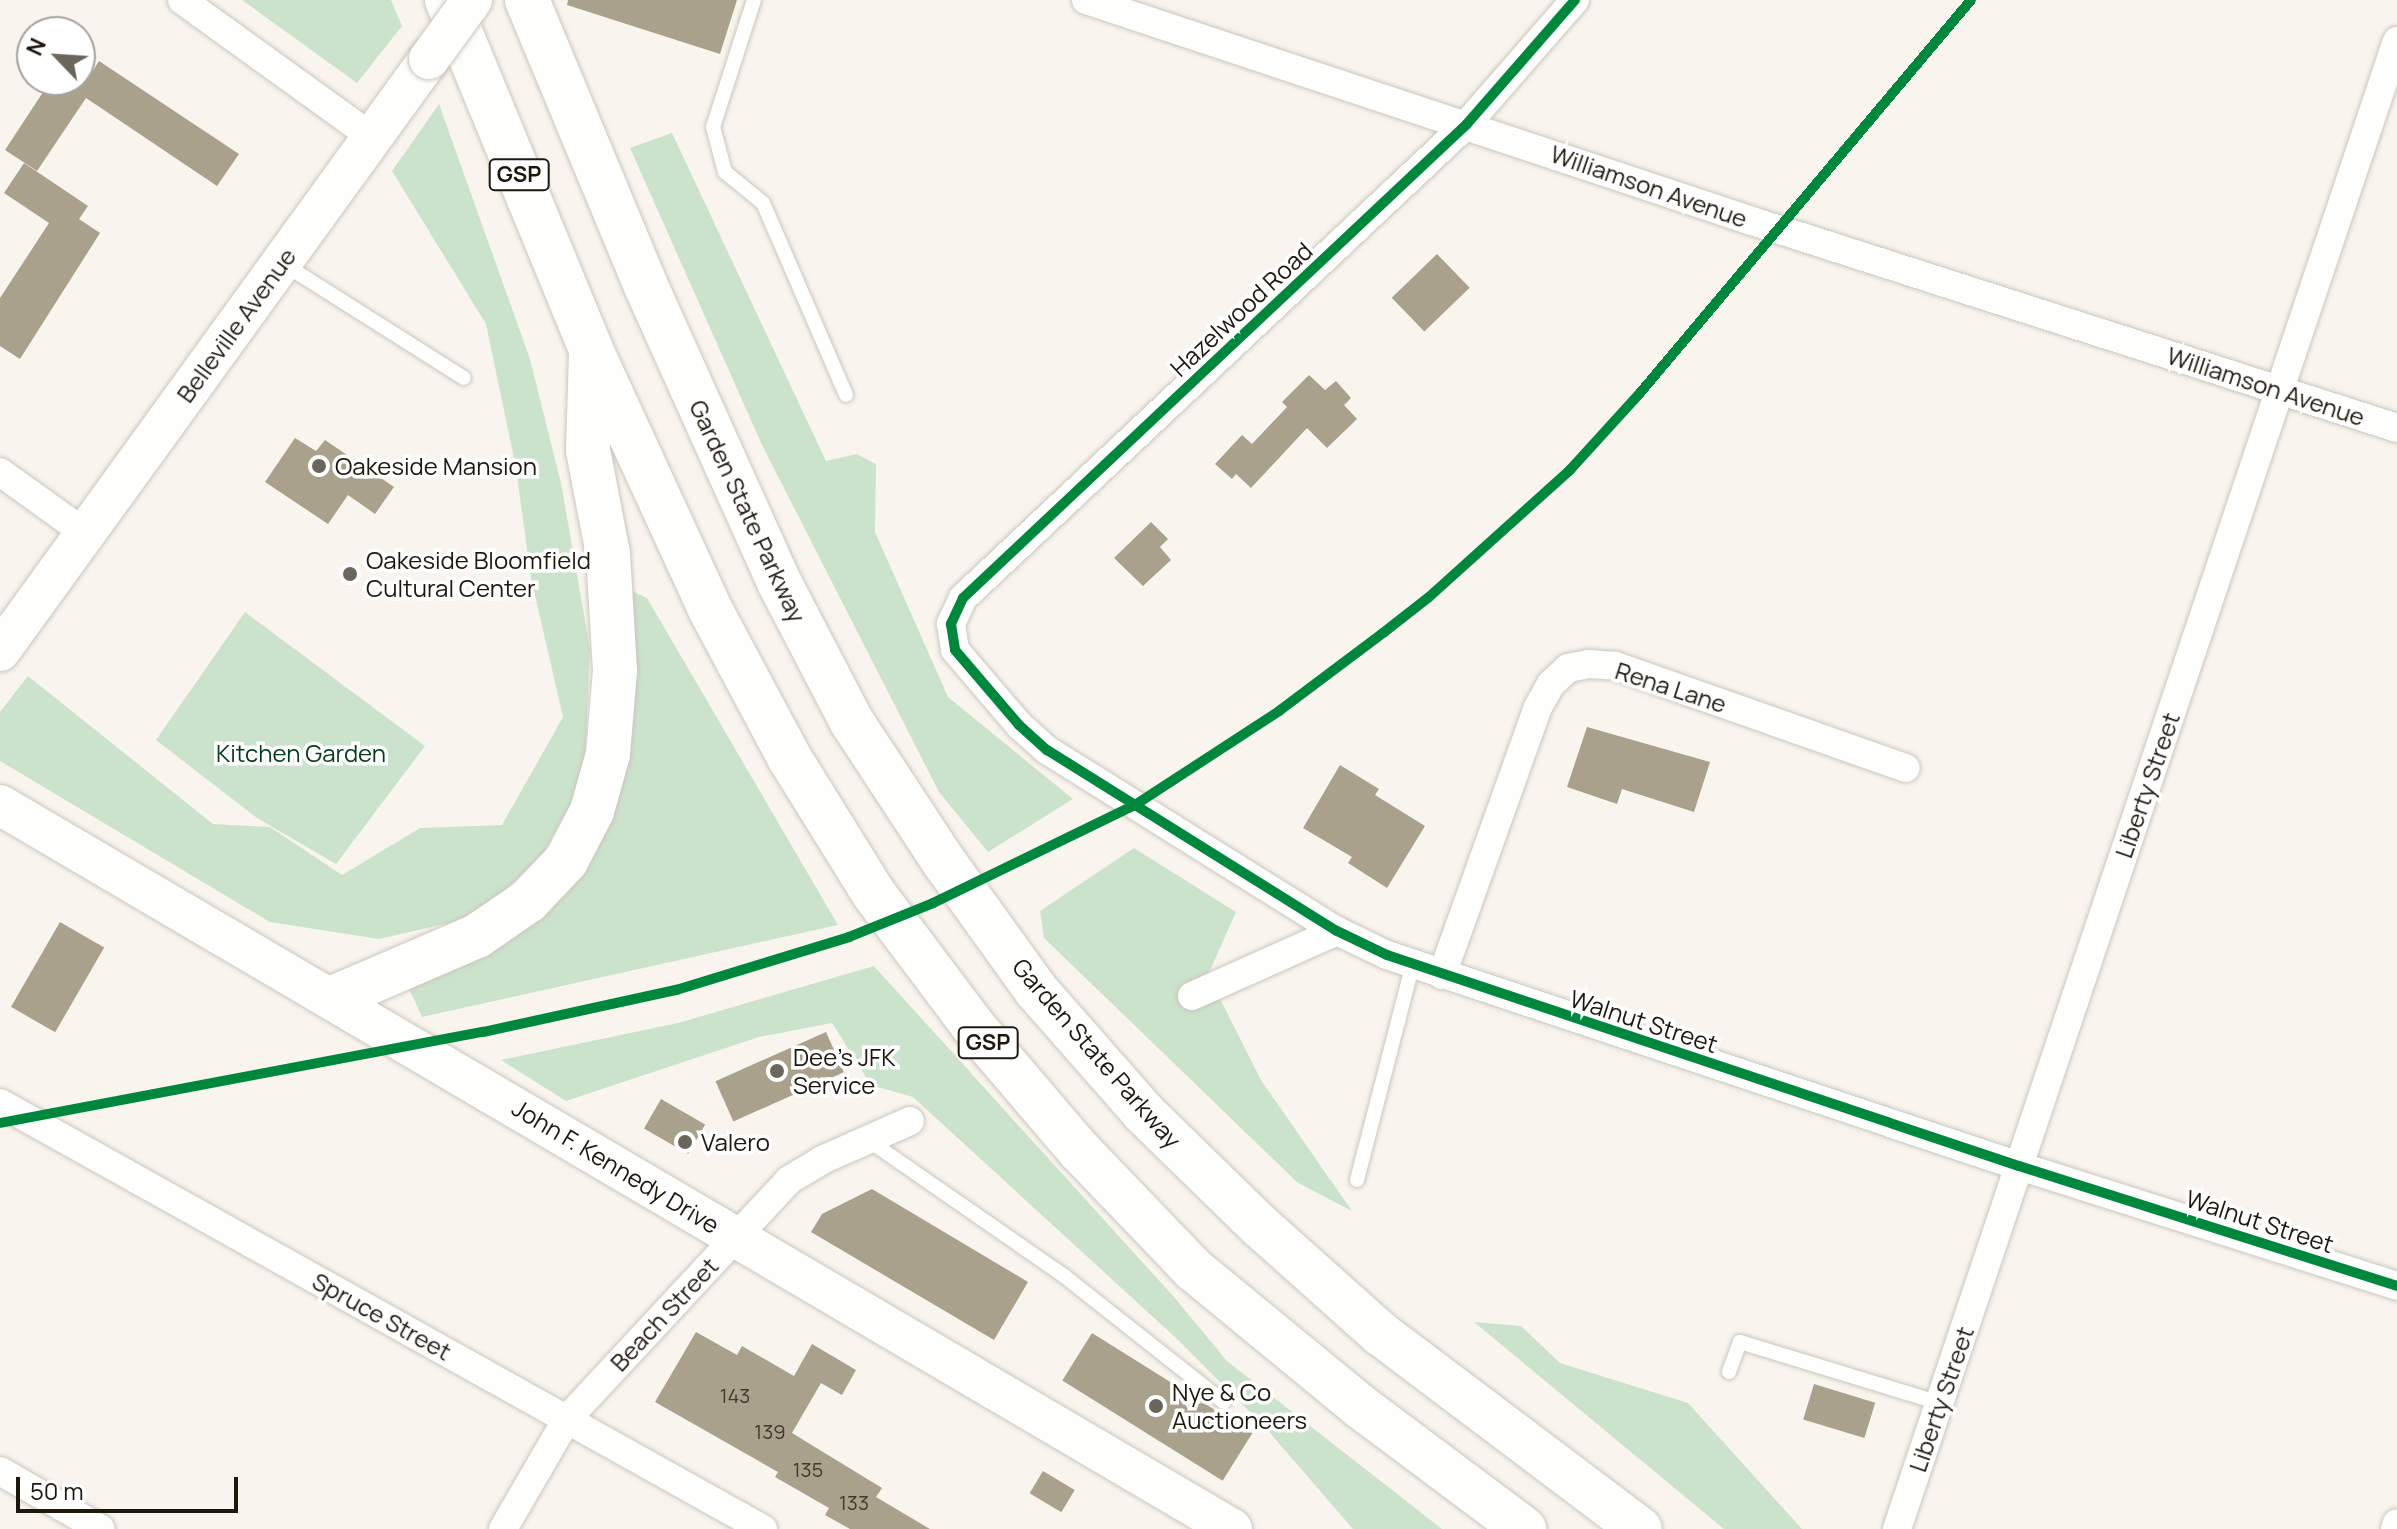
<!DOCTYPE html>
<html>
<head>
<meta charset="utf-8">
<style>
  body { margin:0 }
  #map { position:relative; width:2397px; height:1529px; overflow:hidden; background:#f9f5ee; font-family:Manrope,sans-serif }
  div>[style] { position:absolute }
  .green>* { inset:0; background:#cbe3cc }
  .building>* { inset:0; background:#aaa18d; transform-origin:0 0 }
  .roads { filter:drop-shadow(0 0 2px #cbc6be) drop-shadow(0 0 2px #cbc6be) }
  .service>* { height:14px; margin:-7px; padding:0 7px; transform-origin:7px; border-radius:7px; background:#fefefc }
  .minor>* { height:28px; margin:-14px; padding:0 14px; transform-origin:14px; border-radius:14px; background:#fefefc }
  .secondary>* { height:40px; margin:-20px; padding:0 20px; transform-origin:20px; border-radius:20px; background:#fefefc }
  .motorway>* { height:44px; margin:-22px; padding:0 22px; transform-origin:22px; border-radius:22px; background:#fefefc }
  .bridges { filter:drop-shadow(0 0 2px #cbc6be) drop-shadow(0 0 2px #cbc6be) }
  .secondary-bridge>* { height:40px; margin:-20px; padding:0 20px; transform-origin:20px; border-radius:20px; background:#fefefc }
  .cycleway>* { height:10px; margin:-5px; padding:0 5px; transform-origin:5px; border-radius:5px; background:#00873e }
  .dots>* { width:22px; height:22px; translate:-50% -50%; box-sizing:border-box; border:4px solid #fff; border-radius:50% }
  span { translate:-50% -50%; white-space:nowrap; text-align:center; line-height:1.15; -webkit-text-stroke:7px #fff; paint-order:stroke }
  .number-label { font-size:20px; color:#413a2c }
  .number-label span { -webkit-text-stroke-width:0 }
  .shield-label span { padding:2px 6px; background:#fff; border:2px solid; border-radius:6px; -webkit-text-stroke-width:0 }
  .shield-label { font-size:22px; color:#1e180c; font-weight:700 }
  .street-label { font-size:24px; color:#1e180c }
  .poi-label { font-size:24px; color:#1e180c }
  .left { translate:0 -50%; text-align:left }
  .park-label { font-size:24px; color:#023d1b }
  .north { position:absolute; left:16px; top:16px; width:80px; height:80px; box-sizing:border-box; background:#fff; border:2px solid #a5a39e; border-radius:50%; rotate:295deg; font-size:22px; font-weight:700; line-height:32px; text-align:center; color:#1e180c }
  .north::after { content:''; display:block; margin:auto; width:28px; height:36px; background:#6b655b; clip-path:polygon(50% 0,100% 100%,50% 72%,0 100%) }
  .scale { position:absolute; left:16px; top:1477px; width:222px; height:36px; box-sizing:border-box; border:4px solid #1e180c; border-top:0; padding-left:10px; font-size:24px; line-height:28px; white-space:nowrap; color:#1e180c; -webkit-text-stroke:6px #fff; paint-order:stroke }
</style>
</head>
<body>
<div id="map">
  <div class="green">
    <i style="clip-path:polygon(242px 0,391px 0,402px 26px,357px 83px)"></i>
    <i style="clip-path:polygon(439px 104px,530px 359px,561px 483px,590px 649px,584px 779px,541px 858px,475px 917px,379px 939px,270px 922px,0 761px,0 712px,28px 676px,213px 824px,270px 827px,342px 875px,420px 828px,502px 825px,563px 717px,531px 578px,516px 468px,486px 324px,392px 171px)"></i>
    <i style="clip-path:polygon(672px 133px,826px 461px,857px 454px,876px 464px,875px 532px,948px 697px,1073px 799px,988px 852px,939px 792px,762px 445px,630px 148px)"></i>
    <i style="clip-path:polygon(625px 588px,647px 598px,838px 925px,422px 1017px,408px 986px,580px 870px)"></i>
    <i style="clip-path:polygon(245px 612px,425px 746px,336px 864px,257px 818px,156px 740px)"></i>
    <i style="clip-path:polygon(1134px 848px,1236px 912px,1208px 975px,1261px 1080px,1352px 1211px,1298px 1183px,1044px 938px,1040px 911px)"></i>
    <i style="clip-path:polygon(874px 966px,1174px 1297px,1227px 1361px,1442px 1529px,1353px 1529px,1264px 1426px,1176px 1338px,913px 1097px,871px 1085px,832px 1023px,759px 1037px,566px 1101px,501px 1060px,678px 1023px)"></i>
    <i style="clip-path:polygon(1474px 1322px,1521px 1326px,1560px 1363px,1688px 1403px,1802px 1529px,1724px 1529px)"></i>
  </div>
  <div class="building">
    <i style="clip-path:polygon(568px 0,737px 0,720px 54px,567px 5px)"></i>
    <i style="clip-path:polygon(99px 61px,239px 154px,217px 186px,86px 98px,37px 171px,5px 150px,51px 80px,87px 80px)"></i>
    <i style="clip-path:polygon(24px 163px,88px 206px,79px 219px,100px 233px,20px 359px,0 346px,0 298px,49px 223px,4px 193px)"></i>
    <i style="left:1437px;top:254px;width:47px;height:63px;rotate:46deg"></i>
    <i style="clip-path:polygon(1309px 375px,1325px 390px,1336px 381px,1351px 398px,1344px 405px,1357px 419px,1327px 448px,1307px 428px,1251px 488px,1236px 474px,1232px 479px,1215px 464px,1242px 435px,1252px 444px,1287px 407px,1282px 402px)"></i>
    <i style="clip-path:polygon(295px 438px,316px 451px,325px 440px,394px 487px,375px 514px,348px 495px,328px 524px,265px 482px)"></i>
    <i style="clip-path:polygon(1151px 522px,1168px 539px,1160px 547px,1171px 560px,1143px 586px,1114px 558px)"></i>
    <i style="clip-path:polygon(1587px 727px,1710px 762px,1694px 812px,1622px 789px,1617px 804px,1567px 787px)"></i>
    <i style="clip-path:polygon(1340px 765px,1379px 789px,1375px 795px,1425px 826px,1387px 888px,1348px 863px,1352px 857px,1303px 828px)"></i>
    <i style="left:60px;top:922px;width:51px;height:98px;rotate:30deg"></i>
    <i style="left:826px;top:1032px;width:44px;height:121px;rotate:66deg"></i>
    <i style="left:661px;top:1099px;width:51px;height:34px;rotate:30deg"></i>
    <i style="clip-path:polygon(872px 1189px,1028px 1282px,994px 1340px,811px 1232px,822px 1214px)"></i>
    <i style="clip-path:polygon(696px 1332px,737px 1355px,742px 1346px,794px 1376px,812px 1344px,856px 1370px,842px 1395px,821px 1383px,792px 1433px,882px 1488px,876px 1497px,930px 1529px,850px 1529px,825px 1515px,829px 1508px,775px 1477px,778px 1472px,655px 1402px)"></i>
    <i style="left:1092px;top:1333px;width:189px;height:56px;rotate:32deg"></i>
    <i style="left:1814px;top:1384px;width:64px;height:37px;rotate:17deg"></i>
    <i style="left:1043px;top:1471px;width:37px;height:26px;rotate:31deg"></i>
  </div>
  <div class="roads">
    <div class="service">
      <i style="left:754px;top:0;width:133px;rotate:107.9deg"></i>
      <i style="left:713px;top:127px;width:47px;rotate:75.1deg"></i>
      <i style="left:725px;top:172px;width:49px;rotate:39.2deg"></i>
      <i style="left:763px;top:203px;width:209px;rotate:66.6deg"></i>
      <i style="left:282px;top:263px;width:215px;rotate:32.3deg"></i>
      <i style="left:868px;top:1140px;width:237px;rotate:34.7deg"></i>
      <i style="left:1063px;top:1275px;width:205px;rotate:38.3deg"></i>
      <i style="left:1357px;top:1180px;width:223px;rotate:-75.5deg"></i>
      <i style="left:1729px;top:1372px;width:32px;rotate:-70deg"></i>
      <i style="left:1740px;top:1342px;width:208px;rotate:17deg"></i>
    </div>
    <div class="minor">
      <i style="left:182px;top:0;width:236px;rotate:35.8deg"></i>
      <i style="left:1086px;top:0;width:702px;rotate:18.36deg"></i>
      <i style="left:1752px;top:221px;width:677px;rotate:17.79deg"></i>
      <i style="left:1575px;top:0;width:164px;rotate:131.1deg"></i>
      <i style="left:1467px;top:124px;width:692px;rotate:136.76deg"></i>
      <i style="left:963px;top:598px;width:29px;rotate:115deg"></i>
      <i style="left:951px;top:624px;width:26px;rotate:81deg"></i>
      <i style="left:955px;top:650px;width:99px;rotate:49.5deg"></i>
      <i style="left:1019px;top:725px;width:38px;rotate:42deg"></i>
      <i style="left:1047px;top:750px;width:342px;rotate:32deg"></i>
      <i style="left:1337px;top:931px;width:55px;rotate:25.6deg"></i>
      <i style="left:1387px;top:955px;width:666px;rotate:18.46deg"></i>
      <i style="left:2019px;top:1166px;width:397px;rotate:17.6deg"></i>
      <i style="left:0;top:472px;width:105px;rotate:35.7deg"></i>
      <i style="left:1442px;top:975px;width:282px;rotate:-70.3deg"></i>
      <i style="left:1537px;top:709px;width:29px;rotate:-61deg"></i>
      <i style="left:1551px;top:684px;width:23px;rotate:-43deg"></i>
      <i style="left:1568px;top:668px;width:21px;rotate:-11deg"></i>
      <i style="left:1589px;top:664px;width:27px;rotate:4deg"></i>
      <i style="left:1616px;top:666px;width:307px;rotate:19.4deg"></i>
      <i style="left:1192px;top:996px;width:159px;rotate:-24.1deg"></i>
      <i style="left:0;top:1103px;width:874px;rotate:29.18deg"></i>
      <i style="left:0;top:1471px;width:116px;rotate:29.9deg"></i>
      <i style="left:503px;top:1529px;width:127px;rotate:-59.8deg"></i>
      <i style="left:567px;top:1419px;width:326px;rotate:-47.1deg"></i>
      <i style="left:789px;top:1180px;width:39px;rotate:-31deg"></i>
      <i style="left:822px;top:1160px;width:96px;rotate:-23.9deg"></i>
      <i style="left:1897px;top:1529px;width:1570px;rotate:-71.43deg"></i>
      <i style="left:2395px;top:1529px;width:6px;rotate:-72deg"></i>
    </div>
    <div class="secondary">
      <i style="left:0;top:651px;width:731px;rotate:-54.07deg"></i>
      <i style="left:0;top:805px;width:1429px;rotate:30.44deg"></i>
    </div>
    <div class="motorway">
      <i style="left:447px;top:0;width:378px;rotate:67.6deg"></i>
      <i style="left:591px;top:350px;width:285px;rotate:65.3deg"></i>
      <i style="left:710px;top:609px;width:168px;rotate:61.9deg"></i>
      <i style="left:789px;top:757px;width:161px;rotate:58.2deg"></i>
      <i style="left:874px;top:894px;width:165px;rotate:53.1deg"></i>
      <i style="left:973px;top:1026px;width:163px;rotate:49.5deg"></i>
      <i style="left:1079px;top:1150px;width:165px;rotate:46.2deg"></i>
      <i style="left:1193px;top:1269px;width:217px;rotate:39.4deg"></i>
      <i style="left:1361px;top:1407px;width:204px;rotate:36.8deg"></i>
      <i style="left:527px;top:0;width:310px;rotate:67.4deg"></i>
      <i style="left:646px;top:286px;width:325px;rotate:65.8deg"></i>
      <i style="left:779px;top:582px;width:158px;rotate:62.5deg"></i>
      <i style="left:852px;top:722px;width:168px;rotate:56.7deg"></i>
      <i style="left:944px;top:862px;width:158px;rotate:54.3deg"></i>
      <i style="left:1036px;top:990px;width:162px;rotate:48.7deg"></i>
      <i style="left:1143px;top:1112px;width:163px;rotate:44.3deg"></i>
      <i style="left:1260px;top:1226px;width:162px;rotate:41.8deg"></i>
      <i style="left:1381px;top:1334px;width:324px;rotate:37deg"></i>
      <i style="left:333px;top:998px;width:157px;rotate:-23.3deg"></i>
      <i style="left:477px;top:936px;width:62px;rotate:-34.5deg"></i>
      <i style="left:528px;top:901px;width:55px;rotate:-46.5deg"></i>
      <i style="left:566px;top:861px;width:56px;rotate:-62.5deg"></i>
      <i style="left:592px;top:811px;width:59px;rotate:-74.3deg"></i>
      <i style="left:608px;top:754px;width:83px;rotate:-85.2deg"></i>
      <i style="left:615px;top:671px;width:117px;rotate:-93.4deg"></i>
      <i style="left:608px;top:554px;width:106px;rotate:-100.9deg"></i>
      <i style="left:588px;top:450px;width:93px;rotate:-88.2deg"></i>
    </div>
  </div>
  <div class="bridges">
    <div class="secondary-bridge">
      <i style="left:429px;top:59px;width:73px;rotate:-53.9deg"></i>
    </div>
  </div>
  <div class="cycleway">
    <i style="left:1575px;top:0;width:164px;rotate:131.1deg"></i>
    <i style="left:1467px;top:124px;width:692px;rotate:136.76deg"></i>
    <i style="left:963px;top:598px;width:29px;rotate:115deg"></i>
    <i style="left:951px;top:624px;width:26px;rotate:81deg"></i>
    <i style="left:955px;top:650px;width:99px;rotate:49.5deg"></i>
    <i style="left:1019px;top:725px;width:38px;rotate:42deg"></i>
    <i style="left:1047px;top:750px;width:342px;rotate:32deg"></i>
    <i style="left:1337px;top:931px;width:55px;rotate:25.6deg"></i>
    <i style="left:1387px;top:955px;width:666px;rotate:18.46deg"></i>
    <i style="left:2019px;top:1166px;width:397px;rotate:17.6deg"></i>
    <i style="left:0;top:1123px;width:491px;rotate:-10.7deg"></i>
    <i style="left:483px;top:1032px;width:198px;rotate:-12.3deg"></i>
    <i style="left:676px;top:990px;width:181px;rotate:-17deg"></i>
    <i style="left:849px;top:937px;width:91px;rotate:-22deg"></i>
    <i style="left:933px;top:903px;width:225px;rotate:-25.9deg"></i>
    <i style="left:1135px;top:805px;width:172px;rotate:-33.1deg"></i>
    <i style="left:1279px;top:711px;width:130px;rotate:-36.9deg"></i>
    <i style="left:1383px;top:633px;width:58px;rotate:-38deg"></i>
    <i style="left:1429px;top:597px;width:190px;rotate:-42deg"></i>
    <i style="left:1570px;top:470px;width:104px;rotate:-47.7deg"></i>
    <i style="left:1640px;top:393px;width:514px;rotate:-49.89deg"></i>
  </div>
  <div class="dots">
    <i style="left:319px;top:466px;background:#6b655b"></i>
    <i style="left:350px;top:574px;background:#6b655b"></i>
    <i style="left:777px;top:1071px;background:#6b655b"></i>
    <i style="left:685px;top:1142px;background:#6b655b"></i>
    <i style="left:1156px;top:1406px;background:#6b655b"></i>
  </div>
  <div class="number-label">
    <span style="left:735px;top:1395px">143</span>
    <span style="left:770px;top:1431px">139</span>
    <span style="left:808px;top:1469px">135</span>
    <span style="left:854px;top:1502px">133</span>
  </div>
  <div class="shield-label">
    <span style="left:519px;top:175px">GSP</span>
    <span style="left:988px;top:1043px">GSP</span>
  </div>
  <div class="street-label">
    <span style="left:1649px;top:186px;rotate:19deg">Williamson Avenue</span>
    <span style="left:1241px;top:309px;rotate:-43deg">Hazelwood Road</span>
    <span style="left:236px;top:325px;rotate:-54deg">Belleville Avenue</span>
    <span style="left:2266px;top:386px;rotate:18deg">Williamson Avenue</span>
    <span style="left:748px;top:511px;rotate:65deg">Garden State Parkway</span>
    <span style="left:1671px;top:687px;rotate:18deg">Rena Lane</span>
    <span style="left:2147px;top:785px;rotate:-71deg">Liberty Street</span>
    <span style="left:1644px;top:1021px;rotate:18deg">Walnut Street</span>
    <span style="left:1097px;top:1053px;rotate:49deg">Garden State Parkway</span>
    <span style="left:616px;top:1166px;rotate:31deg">John F. Kennedy Drive</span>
    <span style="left:2260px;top:1221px;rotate:18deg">Walnut Street</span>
    <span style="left:664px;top:1314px;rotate:-47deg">Beach Street</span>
    <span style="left:382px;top:1316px;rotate:29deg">Spruce Street</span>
    <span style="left:1941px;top:1399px;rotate:-71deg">Liberty Street</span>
  </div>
  <div class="poi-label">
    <span class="left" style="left:335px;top:466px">Oakeside Mansion</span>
    <span class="left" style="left:366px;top:574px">Oakeside Bloomfield<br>Cultural Center</span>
    <span class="left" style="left:793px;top:1071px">Dee's JFK<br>Service</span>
    <span class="left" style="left:701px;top:1142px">Valero</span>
    <span class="left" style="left:1172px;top:1406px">Nye &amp; Co<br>Auctioneers</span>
  </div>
  <div class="park-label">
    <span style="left:301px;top:753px">Kitchen Garden</span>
  </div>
  <div class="north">N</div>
  <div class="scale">50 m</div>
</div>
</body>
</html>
